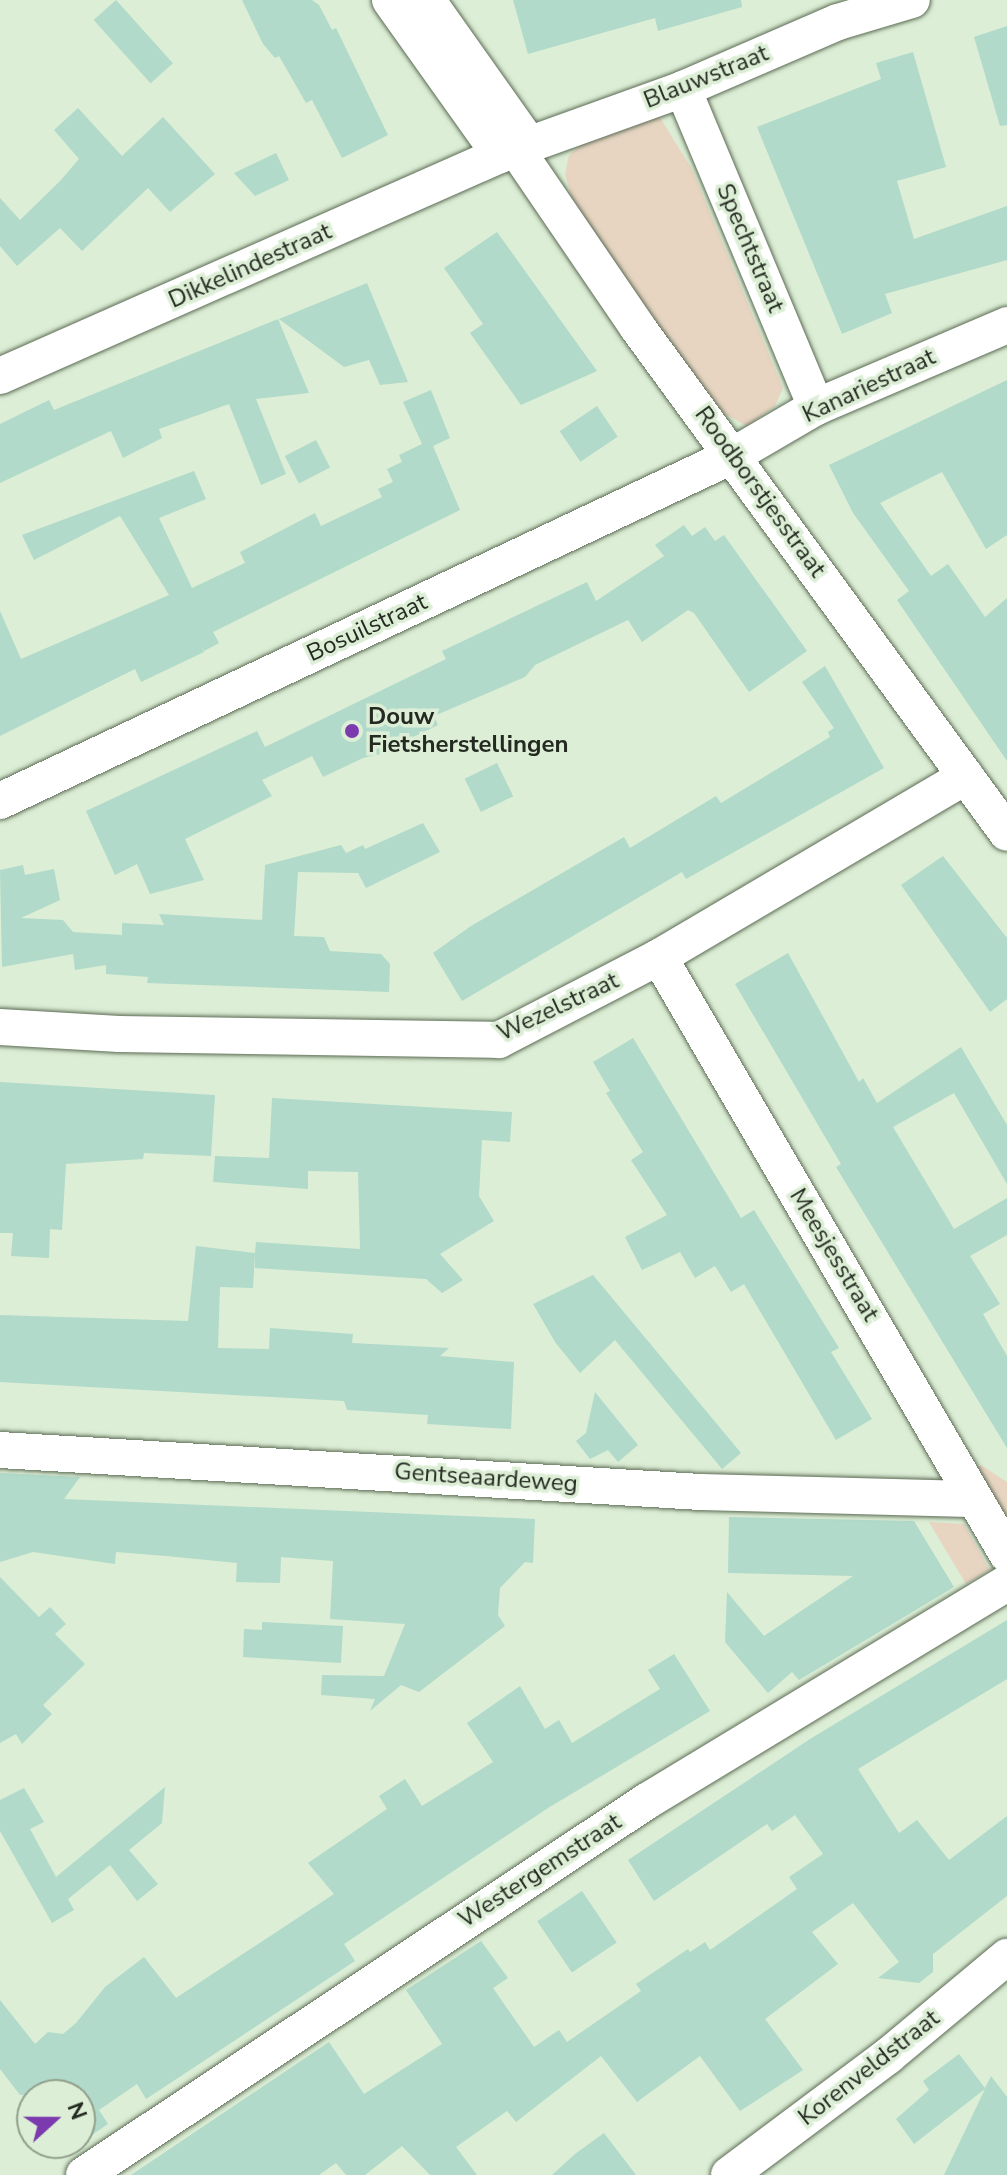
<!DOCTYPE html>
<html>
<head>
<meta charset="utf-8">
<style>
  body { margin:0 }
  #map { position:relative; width:1007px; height:2175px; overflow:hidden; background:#dceed5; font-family:"Nunito Sans",sans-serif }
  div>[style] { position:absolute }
  .green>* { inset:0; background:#e7d5c2 }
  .building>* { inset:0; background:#b1daca; transform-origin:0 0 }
  .roads { filter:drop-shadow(0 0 2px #5c6b55) drop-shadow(0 0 2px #5c6b55) }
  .street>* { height:36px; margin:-18px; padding:0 18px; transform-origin:18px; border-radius:18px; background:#fff }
  .dots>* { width:22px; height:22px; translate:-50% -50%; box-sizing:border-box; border:4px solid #dceed5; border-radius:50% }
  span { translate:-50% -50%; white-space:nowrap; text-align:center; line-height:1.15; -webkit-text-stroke:7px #dceed5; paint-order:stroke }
  .street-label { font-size:24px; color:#242a21 }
  .poi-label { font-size:24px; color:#242a21; font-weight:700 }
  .left { translate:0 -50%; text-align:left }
  .north { position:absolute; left:16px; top:2079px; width:80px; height:80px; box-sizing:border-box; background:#dceed5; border:2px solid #92a08d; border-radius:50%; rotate:69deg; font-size:22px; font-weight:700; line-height:32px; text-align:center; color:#242a21 }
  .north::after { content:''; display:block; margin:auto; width:28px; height:36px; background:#7b3aae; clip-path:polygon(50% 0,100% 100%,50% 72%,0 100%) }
</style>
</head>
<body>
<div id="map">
  <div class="green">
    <i style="clip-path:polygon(656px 111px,692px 169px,783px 388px,775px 406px,747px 426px,721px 412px,602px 248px,572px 198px,565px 174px,569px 155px,582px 144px)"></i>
    <i style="clip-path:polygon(981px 1465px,1007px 1482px,1007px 1526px,973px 1469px)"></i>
    <i style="clip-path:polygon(929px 1522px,964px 1524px,990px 1570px,966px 1584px)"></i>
  </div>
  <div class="building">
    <i style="left:116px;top:0;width:85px;height:30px;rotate:48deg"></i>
    <i style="clip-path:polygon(242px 0,312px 0,319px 5px,332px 30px,336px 28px,388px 135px,342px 158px,312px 100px,306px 103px,279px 56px,275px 58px,263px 44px)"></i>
    <i style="clip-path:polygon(513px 0,741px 0,742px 7px,658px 31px,655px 18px,528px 54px)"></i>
    <i style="clip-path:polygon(1007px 26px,1007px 125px,1000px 126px,974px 37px)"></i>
    <i style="clip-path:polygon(913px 52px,946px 167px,897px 181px,914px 239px,1007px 206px,1007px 260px,885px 294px,892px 313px,842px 334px,757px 127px,881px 79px,876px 63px)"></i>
    <i style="clip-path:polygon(78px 108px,122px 156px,163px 117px,215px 174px,170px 212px,148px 188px,82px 251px,60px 228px,17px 266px,0 246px,0 198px,20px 220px,60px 181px,79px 159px,54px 130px)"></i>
    <i style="clip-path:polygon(276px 153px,289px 180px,255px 196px,234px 173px)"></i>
    <i style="clip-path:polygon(497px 232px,597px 371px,521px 405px,470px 333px,483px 324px,444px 268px)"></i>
    <i style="clip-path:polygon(367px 283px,408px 382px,380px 385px,369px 360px,344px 367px,279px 319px)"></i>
    <i style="clip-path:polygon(278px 319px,309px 393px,256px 399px,286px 474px,261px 485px,229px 404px,159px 429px,162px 438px,123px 458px,111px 431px,0 483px,0 424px,49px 400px,54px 410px)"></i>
    <i style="clip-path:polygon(1007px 380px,1007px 535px,986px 549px,942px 472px,880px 503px,931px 576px,948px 564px,985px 617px,1007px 598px,1007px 761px,897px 600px,909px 591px,853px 513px,829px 465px)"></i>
    <i style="clip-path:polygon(431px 390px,450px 438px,433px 446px,460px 510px,213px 632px,219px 643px,204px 651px,200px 645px,204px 652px,141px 682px,135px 669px,0 736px,0 611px,21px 659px,169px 595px,120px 516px,34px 560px,22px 535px,194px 471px,206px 499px,159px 518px,192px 588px,245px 563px,240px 552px,315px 513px,321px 526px,382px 497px,378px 489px,393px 482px,387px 469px,402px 462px,399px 455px,422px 444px,403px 402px)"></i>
    <i style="left:597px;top:406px;width:37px;height:45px;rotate:56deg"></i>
    <i style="left:316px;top:440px;width:31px;height:35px;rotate:63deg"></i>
    <i style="clip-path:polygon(684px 525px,692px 536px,705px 527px,715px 541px,724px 535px,807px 651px,749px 692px,694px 613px,688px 610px,642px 642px,628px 620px,535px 665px,525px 677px,434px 716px,438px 725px,405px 741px,398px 750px,363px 758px,323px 777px,312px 756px,262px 780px,272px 796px,185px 839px,204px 880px,150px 894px,137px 864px,115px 875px,86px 811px,257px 731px,265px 747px,446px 659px,442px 651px,587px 582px,596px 601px,664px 556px,655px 545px)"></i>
    <i style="clip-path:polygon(825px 666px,884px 768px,686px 879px,682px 872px,462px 1001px,433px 953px,471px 926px,624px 837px,630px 848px,716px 796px,721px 803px,830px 737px,828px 732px,834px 728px,802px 682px)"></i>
    <i style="left:497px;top:763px;width:37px;height:36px;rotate:64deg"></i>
    <i style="clip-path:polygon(423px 823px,440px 852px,366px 888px,358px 873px,298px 872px,294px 936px,324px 937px,330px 951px,381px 954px,390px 964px,389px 992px,147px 983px,148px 977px,106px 974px,106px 965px,75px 970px,73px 954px,2px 967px,0 870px,23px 865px,25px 875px,54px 869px,60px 900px,21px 918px,63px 920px,73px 932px,122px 935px,122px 923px,164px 925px,159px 914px,262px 920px,265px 865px,341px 845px,346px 853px,363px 845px,365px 849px)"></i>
    <i style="clip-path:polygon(943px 856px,1007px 938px,1007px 999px,990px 1012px,901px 885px)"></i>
    <i style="clip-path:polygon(788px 953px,859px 1082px,863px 1078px,877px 1103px,961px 1047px,1007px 1125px,1007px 1184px,954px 1093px,893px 1127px,954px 1229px,1007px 1198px,1007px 1235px,970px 1256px,1000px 1304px,983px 1314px,1007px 1356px,1007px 1448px,836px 1167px,841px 1164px,735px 984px)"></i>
    <i style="clip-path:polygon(633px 1038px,741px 1218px,754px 1210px,839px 1348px,831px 1352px,872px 1419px,836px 1440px,744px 1284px,731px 1292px,715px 1266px,695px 1278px,680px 1252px,642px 1270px,625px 1237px,667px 1215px,631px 1160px,643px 1152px,606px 1093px,610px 1091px,593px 1062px)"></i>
    <i style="clip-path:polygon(0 1082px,215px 1095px,211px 1156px,144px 1153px,143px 1159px,66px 1164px,62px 1230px,50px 1229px,49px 1258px,11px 1256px,13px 1233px,0 1233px)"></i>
    <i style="clip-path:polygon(272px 1098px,512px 1112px,510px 1142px,482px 1140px,479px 1196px,494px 1221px,440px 1254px,463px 1280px,442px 1293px,426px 1279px,255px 1268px,255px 1254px,253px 1288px,220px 1287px,218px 1348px,269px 1349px,270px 1328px,353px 1334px,352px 1343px,449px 1348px,440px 1356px,514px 1362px,511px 1429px,427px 1424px,428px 1415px,347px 1410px,344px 1401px,0 1382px,0 1315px,188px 1321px,196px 1246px,255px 1253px,256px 1242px,360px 1249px,358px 1172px,308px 1171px,308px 1189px,213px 1182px,215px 1156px,269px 1158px)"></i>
    <i style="clip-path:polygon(593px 1275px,741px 1453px,722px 1469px,615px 1340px,580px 1373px,555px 1342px,533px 1304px)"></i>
    <i style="clip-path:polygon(595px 1392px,638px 1445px,618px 1462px,608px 1450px,590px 1459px,576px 1441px,586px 1433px)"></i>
    <i style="clip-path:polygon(0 1473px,80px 1477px,64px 1499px,535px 1519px,533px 1563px,525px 1562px,500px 1588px,498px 1615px,505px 1626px,419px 1692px,401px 1685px,370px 1711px,375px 1699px,321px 1695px,322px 1675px,384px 1676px,405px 1624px,330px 1619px,333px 1561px,281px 1557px,280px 1583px,236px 1582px,237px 1563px,166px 1556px,116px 1552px,115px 1564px,33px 1552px,0 1562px)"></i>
    <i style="clip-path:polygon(729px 1517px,914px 1521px,954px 1587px,799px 1680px,792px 1672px,768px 1693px,725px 1642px,727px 1592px,764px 1636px,853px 1576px,728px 1573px)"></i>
    <i style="clip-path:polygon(0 1577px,39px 1617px,50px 1607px,66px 1624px,55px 1634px,85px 1664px,43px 1705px,52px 1714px,22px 1744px,16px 1734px,0 1743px)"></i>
    <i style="clip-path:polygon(1007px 1620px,1007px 1679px,858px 1769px,899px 1833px,917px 1820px,949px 1860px,1007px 1816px,1007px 1896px,933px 1954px,933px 1972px,919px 1983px,878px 1978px,899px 1962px,853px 1903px,812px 1932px,838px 1964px,765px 2019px,803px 2070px,740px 2111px,700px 2056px,637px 2102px,601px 2056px,516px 2122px,507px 2111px,456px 2147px,477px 2175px,430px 2175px,402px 2146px,365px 2175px,346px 2175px,336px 2163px,319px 2175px,131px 2175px,329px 2042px,364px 2094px,442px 2044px,406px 1990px,481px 1941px,508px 1978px,493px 1988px,534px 2047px,559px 2030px,567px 2042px,641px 1991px,636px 1984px,688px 1949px,690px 1952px,705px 1942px,710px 1950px,797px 1889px,789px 1877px,823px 1854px,795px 1815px,772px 1831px,767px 1824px,654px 1901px,628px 1860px,810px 1739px)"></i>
    <i style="clip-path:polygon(262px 1622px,343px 1626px,341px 1663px,243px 1657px,244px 1629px,262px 1630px)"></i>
    <i style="clip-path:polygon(674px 1654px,710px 1711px,548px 1808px,344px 1944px,355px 1961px,175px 2080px,146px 2099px,137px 2084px,99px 2110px,108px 2124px,80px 2143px,80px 2095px,20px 2095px,0 2069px,0 2000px,35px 2044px,48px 2032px,63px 2034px,76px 2023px,105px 1987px,144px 1957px,176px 1998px,334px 1894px,308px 1863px,387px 1809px,379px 1796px,405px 1779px,422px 1806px,493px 1762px,467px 1723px,520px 1686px,545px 1729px,559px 1720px,572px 1743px,660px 1689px,648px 1670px)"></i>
    <i style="clip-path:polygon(165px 1787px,162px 1823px,129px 1850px,158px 1884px,137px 1901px,110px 1865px,68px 1899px,74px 1910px,52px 1923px,0 1831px,0 1800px,24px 1788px,44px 1822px,30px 1829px,56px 1877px)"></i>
    <i style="left:582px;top:1891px;width:62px;height:54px;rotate:56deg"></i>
    <i style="clip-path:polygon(959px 2054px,985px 2088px,991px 2076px,1007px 2097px,1007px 2175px,944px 2175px,985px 2089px,914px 2144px,896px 2119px,929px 2090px,923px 2081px)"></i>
    <i style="clip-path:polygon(604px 2133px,636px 2175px,552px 2175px,575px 2154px)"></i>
  </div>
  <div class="roads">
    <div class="street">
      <i style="left:390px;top:0;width:190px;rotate:54.6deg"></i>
      <i style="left:427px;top:0;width:176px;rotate:54.7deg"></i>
      <i style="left:683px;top:89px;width:345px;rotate:67.3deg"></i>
      <i style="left:516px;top:149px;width:217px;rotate:55.7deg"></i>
      <i style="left:638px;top:328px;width:625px;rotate:53.84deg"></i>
      <i style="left:0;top:376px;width:547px;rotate:-23.85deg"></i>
      <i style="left:500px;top:155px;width:195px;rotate:-19.8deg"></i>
      <i style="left:683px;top:89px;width:169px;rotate:-23.4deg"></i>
      <i style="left:838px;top:22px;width:77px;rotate:-16.6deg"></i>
      <i style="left:0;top:801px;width:811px;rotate:-25.24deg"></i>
      <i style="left:734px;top:455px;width:95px;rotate:-30.3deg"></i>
      <i style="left:816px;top:407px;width:208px;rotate:-23.2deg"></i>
      <i style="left:659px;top:957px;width:691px;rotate:59.76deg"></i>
      <i style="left:0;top:1027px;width:119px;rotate:3.4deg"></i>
      <i style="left:119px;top:1034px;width:380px;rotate:0.9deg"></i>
      <i style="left:499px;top:1040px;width:180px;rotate:-27.4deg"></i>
      <i style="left:659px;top:957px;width:356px;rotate:-30.5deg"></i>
      <i style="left:0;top:1450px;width:701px;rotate:3.43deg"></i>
      <i style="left:700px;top:1492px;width:271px;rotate:1.5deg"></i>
      <i style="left:84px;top:2175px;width:676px;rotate:-33.6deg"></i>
      <i style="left:647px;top:1801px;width:421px;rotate:-31.2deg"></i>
      <i style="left:729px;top:2175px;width:199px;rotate:-36.8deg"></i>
      <i style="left:888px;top:2056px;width:155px;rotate:-39.8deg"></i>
    </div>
  </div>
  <div class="dots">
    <i style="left:352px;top:731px;background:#7b3aae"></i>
  </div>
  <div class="street-label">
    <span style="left:706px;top:77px;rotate:-22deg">Blauwstraat</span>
    <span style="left:750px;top:248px;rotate:67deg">Spechtstraat</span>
    <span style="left:250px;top:266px;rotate:-24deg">Dikkelindestraat</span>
    <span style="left:869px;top:386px;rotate:-25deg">Kanariestraat</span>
    <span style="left:760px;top:492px;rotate:54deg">Roodborstjesstraat</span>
    <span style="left:367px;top:628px;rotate:-25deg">Bosuilstraat</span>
    <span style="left:558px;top:1007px;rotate:-25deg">Wezelstraat</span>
    <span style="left:834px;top:1255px;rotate:59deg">Meesjesstraat</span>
    <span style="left:486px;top:1478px;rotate:4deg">Gentseaardeweg</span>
    <span style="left:540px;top:1871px;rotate:-33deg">Westergemstraat</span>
    <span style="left:869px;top:2068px;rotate:-38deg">Korenveldstraat</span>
  </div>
  <div class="poi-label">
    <span class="left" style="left:368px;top:731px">Douw<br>Fietsherstellingen</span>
  </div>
  <div class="north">N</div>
</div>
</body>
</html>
